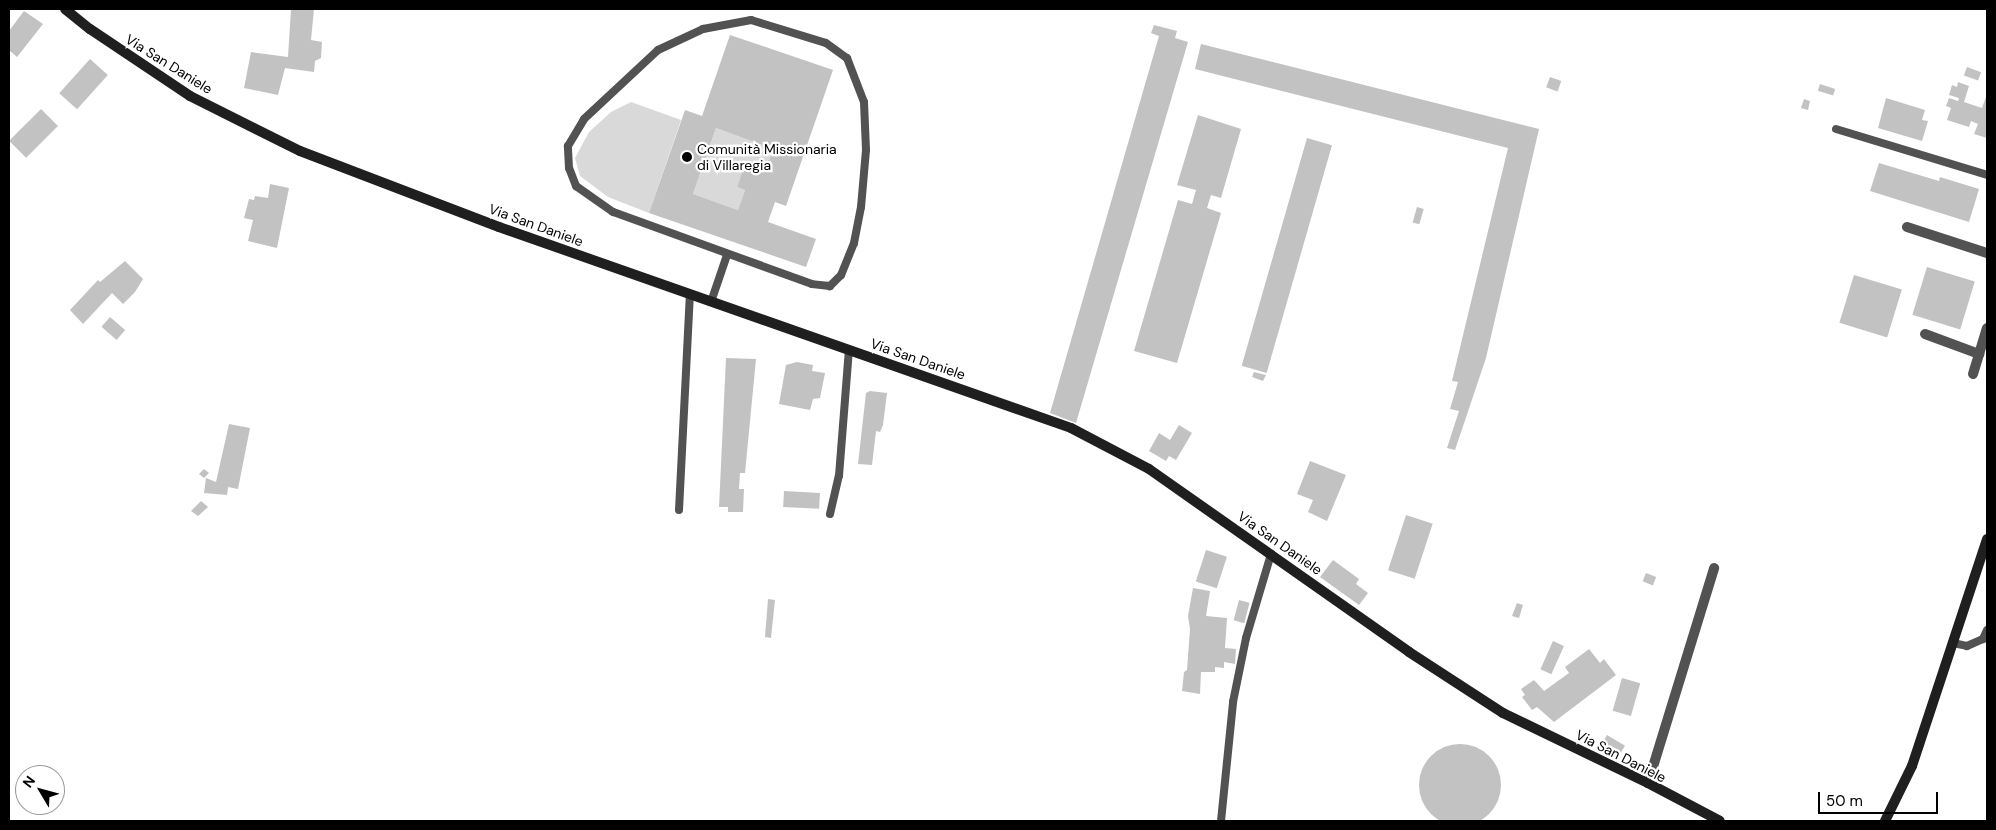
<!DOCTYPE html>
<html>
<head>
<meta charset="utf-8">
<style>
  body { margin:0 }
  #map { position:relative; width:1996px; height:830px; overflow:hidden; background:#fff; font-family:"DM Sans",sans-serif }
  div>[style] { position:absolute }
  .green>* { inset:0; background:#d9d9d9 }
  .building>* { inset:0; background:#c2c2c2; transform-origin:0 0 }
  .round { border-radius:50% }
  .lane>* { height:8px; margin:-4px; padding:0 4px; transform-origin:4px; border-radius:4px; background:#525252 }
  .street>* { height:10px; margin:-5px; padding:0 5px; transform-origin:5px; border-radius:5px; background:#525252 }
  .secondary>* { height:10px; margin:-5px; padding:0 5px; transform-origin:5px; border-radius:5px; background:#1f1f1f }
  .dots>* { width:14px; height:14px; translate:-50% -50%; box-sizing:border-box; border:2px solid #fff; border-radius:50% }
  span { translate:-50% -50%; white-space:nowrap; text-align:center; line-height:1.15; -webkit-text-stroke:4.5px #fff; paint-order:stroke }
  .street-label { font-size:14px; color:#000 }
  .poi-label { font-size:14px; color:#000 }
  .left { translate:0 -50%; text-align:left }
  .frame { position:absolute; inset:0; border:10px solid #000; pointer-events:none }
  .north { position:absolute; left:15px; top:765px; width:50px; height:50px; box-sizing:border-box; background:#fff; border:1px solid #999; border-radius:50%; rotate:307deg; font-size:14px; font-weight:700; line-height:20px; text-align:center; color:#000 }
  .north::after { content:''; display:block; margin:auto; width:18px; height:22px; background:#000; clip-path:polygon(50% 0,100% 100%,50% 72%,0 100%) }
  .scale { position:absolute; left:1818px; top:792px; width:120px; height:22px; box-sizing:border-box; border:2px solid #000; border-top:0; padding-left:6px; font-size:15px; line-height:18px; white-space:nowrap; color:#000; -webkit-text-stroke:4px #fff; paint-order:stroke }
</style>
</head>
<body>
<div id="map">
  <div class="green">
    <i style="clip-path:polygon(631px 102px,681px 120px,649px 213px,608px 197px,580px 176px,575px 158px,589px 132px,611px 112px)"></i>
    <i style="clip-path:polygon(716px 128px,773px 149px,765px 172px,745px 165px,737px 187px,745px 190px,738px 210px,693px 194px)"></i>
  </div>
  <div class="building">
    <i style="clip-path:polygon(291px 9px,314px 9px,311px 40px,322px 42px,321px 58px,315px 61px,314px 72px,285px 68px,278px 95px,244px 88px,251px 52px,288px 57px)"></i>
    <i style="clip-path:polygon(24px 11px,43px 24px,17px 57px,9px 50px,9px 31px)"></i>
    <i style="clip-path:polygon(1154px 25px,1177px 31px,1175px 38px,1188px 42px,1076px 423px,1050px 413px,1159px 36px,1151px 33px)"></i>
    <i style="clip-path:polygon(evenodd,730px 35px,833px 70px,786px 206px,775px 202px,768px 222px,816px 239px,806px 267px,649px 213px,685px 110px,702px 116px,730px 35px,716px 128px,773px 149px,765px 172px,745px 164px,737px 187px,745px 190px,738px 210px,693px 194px,716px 128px)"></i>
    <i style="clip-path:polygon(1201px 44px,1539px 129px,1486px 358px,1455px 450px,1447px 448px,1459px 411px,1450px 409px,1458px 382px,1452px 381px,1508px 148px,1195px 69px)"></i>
    <i style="left:90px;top:59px;width:24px;height:46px;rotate:42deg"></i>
    <i style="left:1967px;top:67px;width:15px;height:9px;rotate:20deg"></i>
    <i style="left:1550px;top:77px;width:12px;height:11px;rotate:20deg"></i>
    <i style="clip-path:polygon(1958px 82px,1969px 86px,1964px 102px,1982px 108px,1987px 94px,1987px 138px,1974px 134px,1978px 124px,1971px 121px,1969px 127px,1947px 120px,1951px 108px,1946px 106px,1949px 98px,1958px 101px,1959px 98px,1949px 95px,1952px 85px,1957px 87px)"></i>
    <i style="left:1820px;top:84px;width:16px;height:7px;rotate:18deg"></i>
    <i style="clip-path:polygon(1886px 98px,1925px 110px,1922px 120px,1928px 121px,1922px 141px,1878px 128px)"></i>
    <i style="clip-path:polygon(1804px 99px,1810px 101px,1808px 110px,1801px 108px)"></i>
    <i style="left:41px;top:109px;width:24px;height:45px;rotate:45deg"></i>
    <i style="clip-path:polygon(1198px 115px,1241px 129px,1221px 198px,1211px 195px,1207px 208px,1221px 213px,1177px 363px,1134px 351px,1178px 200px,1192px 204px,1196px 190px,1177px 185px)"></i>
    <i style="left:1307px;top:138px;width:26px;height:237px;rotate:16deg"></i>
    <i style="clip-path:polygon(1879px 163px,1939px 181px,1940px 177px,1979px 189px,1969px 222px,1870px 191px)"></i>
    <i style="clip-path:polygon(270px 184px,289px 188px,277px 248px,248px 241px,253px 220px,244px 218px,249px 199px,254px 200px,255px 196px,268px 198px)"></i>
    <i style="left:1417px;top:207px;width:7px;height:16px;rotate:16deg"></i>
    <i style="clip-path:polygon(125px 261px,143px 279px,135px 292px,123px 304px,112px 293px,83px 324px,70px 310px,98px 280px,100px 282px)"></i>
    <i style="left:1927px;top:267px;width:50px;height:50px;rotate:17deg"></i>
    <i style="left:1854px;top:275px;width:50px;height:50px;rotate:17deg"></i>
    <i style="left:110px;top:317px;width:20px;height:13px;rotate:41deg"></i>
    <i style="clip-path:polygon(726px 358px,756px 359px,745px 473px,740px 473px,739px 489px,744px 489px,743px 512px,728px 512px,728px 507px,719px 507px)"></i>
    <i style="clip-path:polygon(797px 362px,813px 365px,812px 371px,825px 373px,820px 398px,813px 399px,810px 410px,779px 404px,786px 365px)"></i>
    <i style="clip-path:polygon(1254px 372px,1266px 375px,1263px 381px,1252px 377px)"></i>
    <i style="clip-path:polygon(870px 391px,887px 393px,883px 425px,880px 432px,876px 431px,872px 465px,858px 464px,866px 393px)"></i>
    <i style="clip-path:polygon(229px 424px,250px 428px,238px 489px,228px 487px,227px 495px,204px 493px,206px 478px,216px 482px)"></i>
    <i style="clip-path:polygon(1179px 425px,1192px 433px,1176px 460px,1169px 456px,1166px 461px,1149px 451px,1159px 433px,1170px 440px)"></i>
    <i style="clip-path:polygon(1310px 461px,1346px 475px,1327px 521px,1308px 512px,1313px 500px,1297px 494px)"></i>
    <i style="clip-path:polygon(204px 469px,209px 473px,204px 478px,199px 474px)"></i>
    <i style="left:784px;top:491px;width:36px;height:16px;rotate:3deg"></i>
    <i style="clip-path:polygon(201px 501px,208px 507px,198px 516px,191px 511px)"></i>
    <i style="left:1406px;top:515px;width:28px;height:58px;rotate:18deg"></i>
    <i style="left:1206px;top:550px;width:22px;height:33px;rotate:18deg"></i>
    <i style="clip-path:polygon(1333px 560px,1359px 579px,1356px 584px,1368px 593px,1359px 605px,1320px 577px)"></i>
    <i style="left:1646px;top:573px;width:11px;height:9px;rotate:22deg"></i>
    <i style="clip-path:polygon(1193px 588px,1210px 591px,1206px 616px,1227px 618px,1225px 648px,1236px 649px,1235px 664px,1224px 662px,1224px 668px,1215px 667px,1215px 672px,1201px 672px,1200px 694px,1182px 691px,1184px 672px,1187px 670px,1190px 629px,1188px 616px)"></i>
    <i style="clip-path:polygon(768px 599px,775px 600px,771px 638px,765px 637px)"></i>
    <i style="left:1239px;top:600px;width:11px;height:21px;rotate:15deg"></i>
    <i style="clip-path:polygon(1517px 603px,1523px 605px,1519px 618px,1512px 616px)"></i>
    <i style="left:1553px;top:641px;width:12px;height:31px;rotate:24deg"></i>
    <i style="clip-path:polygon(1589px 649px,1600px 663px,1604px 659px,1616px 675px,1554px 722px,1537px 707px,1532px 710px,1522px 697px,1525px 695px,1521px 689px,1534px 680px,1544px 691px,1569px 673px,1565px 667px)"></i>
    <i style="left:1622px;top:678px;width:19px;height:34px;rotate:16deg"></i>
    <i style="left:1607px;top:735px;width:21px;height:14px;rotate:31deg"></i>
    <i class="round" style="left:1419px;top:744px;width:82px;height:82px"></i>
  </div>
  <div class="lane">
    <i style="left:751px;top:20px;width:78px;rotate:17deg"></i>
    <i style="left:826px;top:43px;width:26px;rotate:36deg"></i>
    <i style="left:847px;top:58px;width:47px;rotate:68.9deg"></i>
    <i style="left:864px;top:102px;width:48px;rotate:87.6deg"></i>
    <i style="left:866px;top:150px;width:57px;rotate:95deg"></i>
    <i style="left:861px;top:207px;width:37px;rotate:101deg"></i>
    <i style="left:854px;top:243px;width:35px;rotate:112deg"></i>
    <i style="left:841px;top:275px;width:16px;rotate:135deg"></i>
    <i style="left:830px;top:286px;width:18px;rotate:-174deg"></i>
    <i style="left:812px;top:284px;width:212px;rotate:-160.1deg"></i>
    <i style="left:613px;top:212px;width:45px;rotate:-144.9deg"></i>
    <i style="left:576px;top:186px;width:19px;rotate:-111deg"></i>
    <i style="left:569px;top:168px;width:22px;rotate:-93deg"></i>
    <i style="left:568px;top:146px;width:31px;rotate:-59deg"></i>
    <i style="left:584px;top:119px;width:101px;rotate:-43deg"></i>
    <i style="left:658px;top:50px;width:50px;rotate:-25deg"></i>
    <i style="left:703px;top:29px;width:49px;rotate:-10.6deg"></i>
    <i style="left:1836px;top:129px;width:158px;rotate:16.9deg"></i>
    <i style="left:711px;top:302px;width:50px;rotate:-71.2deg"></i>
    <i style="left:679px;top:510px;width:216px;rotate:-87.1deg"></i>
    <i style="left:830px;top:514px;width:39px;rotate:-77deg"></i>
    <i style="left:839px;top:476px;width:126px;rotate:-85.5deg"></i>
    <i style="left:1953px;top:643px;width:14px;rotate:12deg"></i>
    <i style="left:1967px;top:646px;width:17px;rotate:-24deg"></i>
    <i style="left:1983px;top:639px;width:10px;rotate:-66deg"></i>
    <i style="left:1221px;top:821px;width:120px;rotate:-84.2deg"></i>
    <i style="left:1233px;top:702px;width:65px;rotate:-78.5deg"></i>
    <i style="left:1246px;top:638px;width:88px;rotate:-73.4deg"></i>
  </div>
  <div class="street">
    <i style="left:1907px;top:227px;width:84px;rotate:18deg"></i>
    <i style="left:1925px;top:334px;width:58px;rotate:20.3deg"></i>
    <i style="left:1973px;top:374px;width:48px;rotate:-73.1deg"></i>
    <i style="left:1648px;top:783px;width:225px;rotate:-72.9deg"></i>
  </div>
  <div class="secondary">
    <i style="left:65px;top:9px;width:32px;rotate:39deg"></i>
    <i style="left:90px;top:29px;width:120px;rotate:33.8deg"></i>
    <i style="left:190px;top:96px;width:123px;rotate:26.6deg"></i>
    <i style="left:300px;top:151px;width:213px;rotate:20.9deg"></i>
    <i style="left:499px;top:227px;width:606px;rotate:19.36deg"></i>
    <i style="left:1071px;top:428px;width:88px;rotate:27.7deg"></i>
    <i style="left:1149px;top:469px;width:318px;rotate:35.1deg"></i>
    <i style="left:1409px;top:652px;width:112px;rotate:33deg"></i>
    <i style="left:1503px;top:713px;width:161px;rotate:25.8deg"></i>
    <i style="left:1648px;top:783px;width:81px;rotate:27.8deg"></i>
    <i style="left:1885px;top:821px;width:61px;rotate:-63.9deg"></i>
    <i style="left:1912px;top:766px;width:239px;rotate:-71.7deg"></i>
  </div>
  <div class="dots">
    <i style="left:687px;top:157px;background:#000"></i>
  </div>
  <div class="street-label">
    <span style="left:169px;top:64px;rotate:32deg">Via San Daniele</span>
    <span style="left:536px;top:225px;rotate:20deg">Via San Daniele</span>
    <span style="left:918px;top:359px;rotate:19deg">Via San Daniele</span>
    <span style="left:1280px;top:543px;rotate:35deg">Via San Daniele</span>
    <span style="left:1621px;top:756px;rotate:27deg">Via San Daniele</span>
  </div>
  <div class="poi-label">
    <span class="left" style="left:697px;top:157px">Comunità Missionaria<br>di Villaregia</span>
  </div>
  <div class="frame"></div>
  <div class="north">N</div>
  <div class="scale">50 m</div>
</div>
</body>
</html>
